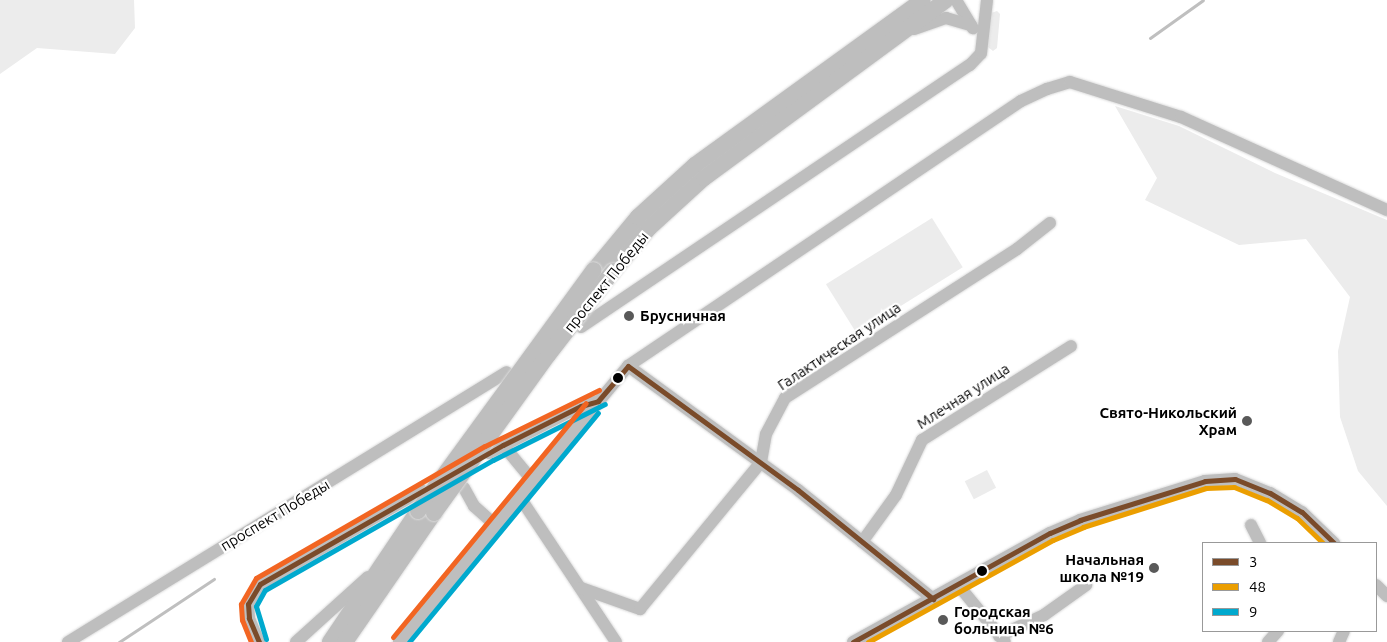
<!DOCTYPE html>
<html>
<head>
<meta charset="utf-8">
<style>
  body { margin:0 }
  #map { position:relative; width:1387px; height:642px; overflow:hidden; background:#fff; font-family:Ubuntu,sans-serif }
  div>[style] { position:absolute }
  .green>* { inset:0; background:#ececec; transform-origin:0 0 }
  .stream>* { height:3px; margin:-1.5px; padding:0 1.5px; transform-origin:1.5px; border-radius:1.5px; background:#bfbfbf }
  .roads { filter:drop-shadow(0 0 1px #dbdbdb) drop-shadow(0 0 1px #dbdbdb) }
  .minor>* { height:12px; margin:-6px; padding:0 6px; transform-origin:6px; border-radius:6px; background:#bebebe }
  .major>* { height:16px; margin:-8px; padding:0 8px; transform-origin:8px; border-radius:8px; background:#bebebe }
  .bridges { filter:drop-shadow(0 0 1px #dbdbdb) drop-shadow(0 0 1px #dbdbdb) }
  .major-bridge>* { height:16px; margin:-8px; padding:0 8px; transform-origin:8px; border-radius:8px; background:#bebebe }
  .bus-1>* { height:5px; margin:-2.5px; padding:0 2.5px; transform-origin:2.5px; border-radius:2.5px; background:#7a4b2a }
  .bus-2>* { height:5px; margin:-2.5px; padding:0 2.5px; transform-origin:2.5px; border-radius:2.5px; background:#eb9e00 }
  .bus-3>* { height:5px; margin:-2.5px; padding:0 2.5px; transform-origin:2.5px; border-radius:2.5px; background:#00a9ce }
  .bus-4>* { height:5px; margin:-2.5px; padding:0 2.5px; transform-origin:2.5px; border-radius:2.5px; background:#f26522 }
  .dots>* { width:14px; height:14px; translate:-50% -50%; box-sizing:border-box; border:2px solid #fff; border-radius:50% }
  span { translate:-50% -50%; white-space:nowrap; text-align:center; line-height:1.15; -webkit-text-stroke:4.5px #fff; paint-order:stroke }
  .street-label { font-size:15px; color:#000 }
  .poi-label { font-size:15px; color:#000; font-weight:700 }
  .left { translate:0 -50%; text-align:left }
  .right { translate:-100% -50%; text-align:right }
  .legend { position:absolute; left:1202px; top:542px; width:175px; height:90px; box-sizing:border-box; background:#fff; border:1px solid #999; margin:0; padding:6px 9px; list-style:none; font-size:15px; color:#000 }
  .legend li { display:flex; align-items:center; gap:10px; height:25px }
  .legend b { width:25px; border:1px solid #999 }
</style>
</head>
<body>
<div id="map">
  <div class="green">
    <i style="clip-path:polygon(0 0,134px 0,135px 28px,115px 54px,37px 48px,0 74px)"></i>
    <i style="clip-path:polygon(997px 11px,1000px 14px,997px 48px,993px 51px,988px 47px,991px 13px)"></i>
    <i style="clip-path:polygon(1115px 106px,1179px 126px,1275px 173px,1387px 220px,1387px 506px,1358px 471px,1340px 417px,1338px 351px,1350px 297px,1306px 239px,1239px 245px,1145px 200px,1157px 178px)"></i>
    <i style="left:932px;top:218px;width:58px;height:125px;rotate:58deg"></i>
    <i style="left:987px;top:470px;width:20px;height:25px;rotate:63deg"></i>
  </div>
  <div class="stream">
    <i style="left:1150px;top:38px;width:65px;rotate:-35.6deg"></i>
    <i style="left:119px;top:642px;width:114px;rotate:-33.6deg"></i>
  </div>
  <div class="roads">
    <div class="minor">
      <i style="left:956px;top:0;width:33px;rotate:59deg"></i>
      <i style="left:914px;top:29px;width:34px;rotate:-19deg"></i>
      <i style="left:946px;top:18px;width:26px;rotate:16deg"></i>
      <i style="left:581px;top:327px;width:469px;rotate:-34deg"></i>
      <i style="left:970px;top:65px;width:16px;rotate:-47deg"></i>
      <i style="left:981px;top:53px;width:53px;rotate:-83.5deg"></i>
      <i style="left:628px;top:366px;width:210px;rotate:36.1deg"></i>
      <i style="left:798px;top:490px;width:174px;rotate:38.9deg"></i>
      <i style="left:503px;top:445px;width:45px;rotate:50.4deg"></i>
      <i style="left:489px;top:453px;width:103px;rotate:-27.1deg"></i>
      <i style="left:581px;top:406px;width:18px;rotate:-16deg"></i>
      <i style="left:464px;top:488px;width:21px;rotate:61deg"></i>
      <i style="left:474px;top:506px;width:30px;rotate:42deg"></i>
      <i style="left:519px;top:496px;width:175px;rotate:56.4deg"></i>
      <i style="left:1251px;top:525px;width:20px;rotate:63deg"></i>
      <i style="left:862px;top:542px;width:58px;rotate:-54.1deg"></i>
      <i style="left:896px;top:495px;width:61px;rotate:-64.7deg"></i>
      <i style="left:922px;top:440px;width:176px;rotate:-32.2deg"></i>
      <i style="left:1376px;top:585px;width:16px;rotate:45deg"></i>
      <i style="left:959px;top:586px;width:72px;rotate:50.6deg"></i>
      <i style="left:581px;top:588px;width:63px;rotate:19.6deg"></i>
      <i style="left:640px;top:609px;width:190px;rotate:-50.5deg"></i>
      <i style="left:761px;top:462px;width:28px;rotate:-80deg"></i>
      <i style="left:766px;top:434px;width:41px;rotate:-62.2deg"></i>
      <i style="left:785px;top:398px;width:276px;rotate:-32.7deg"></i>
      <i style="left:1017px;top:249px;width:42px;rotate:-38.2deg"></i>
      <i style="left:999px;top:636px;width:50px;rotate:-25deg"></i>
      <i style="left:1044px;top:615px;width:52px;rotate:-35.5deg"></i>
      <i style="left:68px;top:642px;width:515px;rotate:-31.59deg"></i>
      <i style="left:259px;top:642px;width:26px;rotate:-113deg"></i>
      <i style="left:249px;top:618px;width:14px;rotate:-94deg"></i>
      <i style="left:248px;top:604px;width:23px;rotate:-59deg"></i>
      <i style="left:260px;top:584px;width:187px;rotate:-30.1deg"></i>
      <i style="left:296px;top:642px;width:97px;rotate:-42.1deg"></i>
      <i style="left:399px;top:642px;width:359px;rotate:-50.3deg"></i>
      <i style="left:628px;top:366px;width:474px;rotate:-34deg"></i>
      <i style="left:1021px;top:101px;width:29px;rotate:-25deg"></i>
      <i style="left:1047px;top:89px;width:24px;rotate:-17deg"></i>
      <i style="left:1070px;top:82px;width:116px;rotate:17.5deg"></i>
      <i style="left:1181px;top:117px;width:226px;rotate:24.3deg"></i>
      <i style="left:853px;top:642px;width:225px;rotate:-29deg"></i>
      <i style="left:1050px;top:533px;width:33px;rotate:-23deg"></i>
      <i style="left:1080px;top:520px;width:131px;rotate:-17.3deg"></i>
      <i style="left:1205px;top:481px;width:30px;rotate:-4deg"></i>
      <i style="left:1235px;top:479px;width:38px;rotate:22deg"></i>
      <i style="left:1270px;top:493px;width:37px;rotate:31deg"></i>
      <i style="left:1302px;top:512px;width:45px;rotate:44.1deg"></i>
      <i style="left:1268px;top:642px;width:15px;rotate:-48deg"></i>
      <i style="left:1339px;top:642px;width:12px;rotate:-66deg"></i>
    </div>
    <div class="major">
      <i style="left:594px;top:270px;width:69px;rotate:-50.3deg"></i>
      <i style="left:638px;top:217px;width:77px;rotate:-42.4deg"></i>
      <i style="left:695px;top:165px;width:281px;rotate:-35.9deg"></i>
      <i style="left:613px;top:271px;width:56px;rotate:-50.1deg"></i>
      <i style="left:649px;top:228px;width:74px;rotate:-42.3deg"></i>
      <i style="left:704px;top:178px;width:300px;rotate:-36.3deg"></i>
      <i style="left:330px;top:642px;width:158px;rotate:-56.1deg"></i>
      <i style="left:345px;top:642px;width:157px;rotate:-55.4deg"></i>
    </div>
  </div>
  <div class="bridges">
    <div class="major-bridge">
      <i style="left:418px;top:511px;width:298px;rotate:-53.9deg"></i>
      <i style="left:434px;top:513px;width:195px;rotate:-54.2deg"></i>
      <i style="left:548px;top:355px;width:106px;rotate:-52.3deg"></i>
    </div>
  </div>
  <div class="bus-1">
    <i style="left:259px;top:642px;width:26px;rotate:-113deg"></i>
    <i style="left:249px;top:618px;width:14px;rotate:-94deg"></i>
    <i style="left:248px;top:604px;width:23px;rotate:-59deg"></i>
    <i style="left:260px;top:584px;width:280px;rotate:-29.8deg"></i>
    <i style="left:503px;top:445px;width:87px;rotate:-26.6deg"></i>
    <i style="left:581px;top:406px;width:18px;rotate:-16deg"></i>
    <i style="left:598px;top:401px;width:46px;rotate:-49.4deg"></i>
    <i style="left:628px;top:366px;width:210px;rotate:36.1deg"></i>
    <i style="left:798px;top:490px;width:174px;rotate:38.9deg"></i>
    <i style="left:853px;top:642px;width:225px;rotate:-29deg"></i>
    <i style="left:1050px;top:533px;width:33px;rotate:-23deg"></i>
    <i style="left:1080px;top:520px;width:131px;rotate:-17.3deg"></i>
    <i style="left:1205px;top:481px;width:30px;rotate:-4deg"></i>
    <i style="left:1235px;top:479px;width:38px;rotate:22deg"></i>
    <i style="left:1270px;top:493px;width:37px;rotate:31deg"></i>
    <i style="left:1302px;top:512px;width:45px;rotate:44.1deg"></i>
  </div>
  <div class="bus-2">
    <i style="left:868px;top:642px;width:211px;rotate:-28.9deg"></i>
    <i style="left:1053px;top:540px;width:33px;rotate:-23deg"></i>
    <i style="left:1083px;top:527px;width:129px;rotate:-17.6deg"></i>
    <i style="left:1206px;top:488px;width:28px;rotate:-2deg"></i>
    <i style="left:1234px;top:487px;width:35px;rotate:22deg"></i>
    <i style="left:1267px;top:500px;width:35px;rotate:31deg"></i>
    <i style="left:1297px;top:518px;width:36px;rotate:44deg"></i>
  </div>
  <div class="bus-3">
    <i style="left:266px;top:639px;width:34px;rotate:-107deg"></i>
    <i style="left:256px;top:606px;width:18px;rotate:-61deg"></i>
    <i style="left:265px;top:590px;width:262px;rotate:-29.7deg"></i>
    <i style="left:493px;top:460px;width:125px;rotate:-26.6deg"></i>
    <i style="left:409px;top:642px;width:297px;rotate:-50.5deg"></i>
  </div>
  <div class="bus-4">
    <i style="left:393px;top:637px;width:303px;rotate:-50.5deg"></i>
    <i style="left:251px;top:642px;width:24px;rotate:-112deg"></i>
    <i style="left:242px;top:620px;width:16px;rotate:-94deg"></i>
    <i style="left:241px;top:604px;width:30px;rotate:-60deg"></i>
    <i style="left:256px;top:578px;width:264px;rotate:-30deg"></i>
    <i style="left:485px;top:446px;width:127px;rotate:-26.2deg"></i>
  </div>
  <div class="dots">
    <i style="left:629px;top:316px;background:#595959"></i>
    <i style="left:618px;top:378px;background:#000"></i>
    <i style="left:1247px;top:421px;background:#595959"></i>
    <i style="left:1154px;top:568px;background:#595959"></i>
    <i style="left:982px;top:571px;background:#000"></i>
    <i style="left:943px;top:620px;background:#595959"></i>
  </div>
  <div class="street-label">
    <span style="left:606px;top:282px;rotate:-51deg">проспект Победы</span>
    <span style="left:839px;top:346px;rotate:-34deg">Галактическая улица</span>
    <span style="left:963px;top:396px;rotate:-33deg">Млечная улица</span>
    <span style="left:275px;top:515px;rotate:-31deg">проспект Победы</span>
  </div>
  <div class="poi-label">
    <span class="left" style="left:640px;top:316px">Брусничная</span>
    <span class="right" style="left:1237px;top:421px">Свято-Никольский<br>Храм</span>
    <span class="right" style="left:1144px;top:568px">Начальная<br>школа №19</span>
    <span class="left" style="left:954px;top:620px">Городская<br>больница №6</span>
  </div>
  <ul class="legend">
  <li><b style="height:6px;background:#7a4b2a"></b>3</li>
  <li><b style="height:6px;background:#eb9e00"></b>48</li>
  <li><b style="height:6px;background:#00a9ce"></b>9</li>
  </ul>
</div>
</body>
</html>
